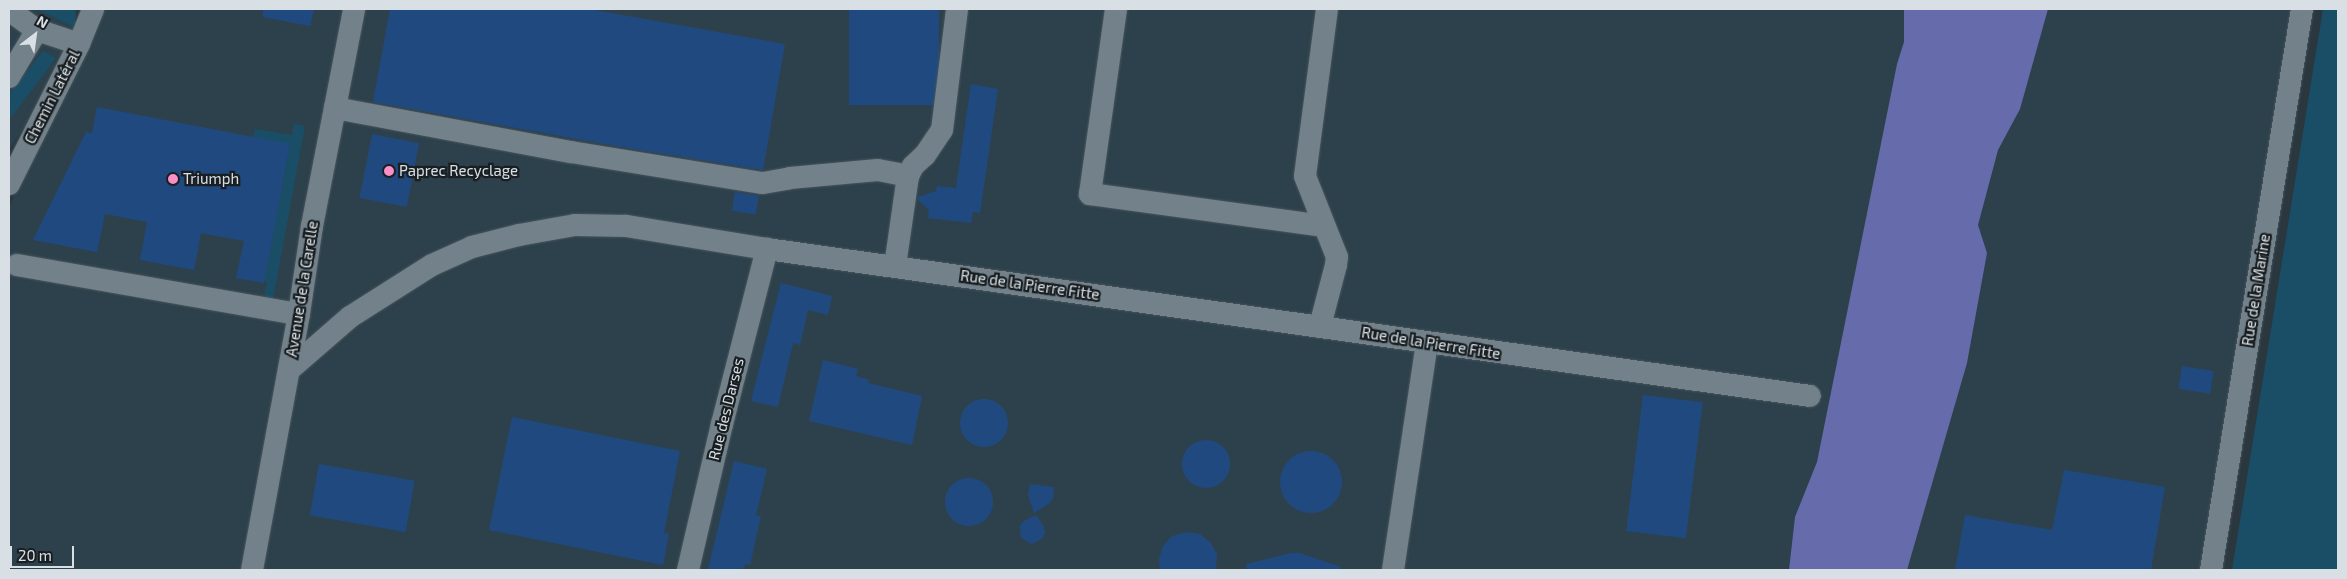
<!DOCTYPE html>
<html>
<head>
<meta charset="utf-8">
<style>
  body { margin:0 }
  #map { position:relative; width:2347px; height:579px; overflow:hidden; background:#2a373f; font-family:"Exo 2",sans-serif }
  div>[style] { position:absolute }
  .built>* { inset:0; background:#2d414c }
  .green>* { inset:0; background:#1a4e67 }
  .water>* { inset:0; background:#656bab }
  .building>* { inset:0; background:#204a7f; transform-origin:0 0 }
  .round { border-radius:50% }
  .roads { filter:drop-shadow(0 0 1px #49555b) drop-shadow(0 0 1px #49555b) }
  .minor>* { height:22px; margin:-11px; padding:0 11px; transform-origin:11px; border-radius:11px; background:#72818a }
  .dots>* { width:14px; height:14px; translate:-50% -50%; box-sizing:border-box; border:2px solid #181e21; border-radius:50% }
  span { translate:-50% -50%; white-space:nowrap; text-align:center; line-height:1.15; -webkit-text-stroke:4.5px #181e21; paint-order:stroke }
  .street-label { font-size:15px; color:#d8e0e5 }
  .poi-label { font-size:15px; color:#d8e0e5 }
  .left { translate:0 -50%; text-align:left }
  .frame { position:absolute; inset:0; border:10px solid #d8e0e5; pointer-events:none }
  .north { position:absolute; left:10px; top:10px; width:50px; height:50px; -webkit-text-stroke:4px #181e21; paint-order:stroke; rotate:30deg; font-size:14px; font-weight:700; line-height:20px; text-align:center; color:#d8e0e5 }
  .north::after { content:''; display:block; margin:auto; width:18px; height:22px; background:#d8e0e5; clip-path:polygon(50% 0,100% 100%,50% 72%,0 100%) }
  .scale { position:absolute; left:10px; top:546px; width:64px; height:22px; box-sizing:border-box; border:2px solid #d8e0e5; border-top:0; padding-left:6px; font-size:15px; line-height:18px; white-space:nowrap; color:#d8e0e5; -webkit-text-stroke:4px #181e21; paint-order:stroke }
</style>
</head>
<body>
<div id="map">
  <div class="built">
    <i style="clip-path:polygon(9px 9px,37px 9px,75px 28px,36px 112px,9px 149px)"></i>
    <i style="clip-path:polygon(102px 9px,2291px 9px,2201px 570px,9px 570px,9px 207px)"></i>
  </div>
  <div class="green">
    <i style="clip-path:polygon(37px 9px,76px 9px,75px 28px)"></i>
    <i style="clip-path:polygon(2323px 9px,2338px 9px,2338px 570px,2232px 570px)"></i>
    <i style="clip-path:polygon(43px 51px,56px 58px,9px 120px,9px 94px)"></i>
    <i style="clip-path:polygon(294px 124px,305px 126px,273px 299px,264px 297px,267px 282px,264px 281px,290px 145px,253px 137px,255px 129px,292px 135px)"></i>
  </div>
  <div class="water">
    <i style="clip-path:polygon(1904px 9px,2048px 9px,2020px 109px,1998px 150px,1978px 225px,1987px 253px,1967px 363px,1907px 570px,1789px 570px,1795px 517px,1817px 462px,1897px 64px,1904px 42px)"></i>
  </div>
  <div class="building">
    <i style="clip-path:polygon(263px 9px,314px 9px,310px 26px,263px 17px)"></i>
    <i style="clip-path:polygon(390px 9px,589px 9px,785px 44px,763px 170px,615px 146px,373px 102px)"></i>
    <i style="left:849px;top:9px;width:90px;height:96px"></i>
    <i style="clip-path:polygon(971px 84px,998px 89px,980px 213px,973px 212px,971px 223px,928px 218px,929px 210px,918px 200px,918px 197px,936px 191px,937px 186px,956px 188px)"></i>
    <i style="clip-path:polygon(97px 107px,290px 144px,264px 283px,236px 278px,244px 241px,201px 233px,194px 270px,140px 260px,147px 222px,105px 214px,97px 252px,33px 240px,86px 132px,92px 133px)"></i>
    <i style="left:372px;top:134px;width:48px;height:65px;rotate:11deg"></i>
    <i style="left:735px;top:192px;width:24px;height:19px;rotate:9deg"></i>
    <i style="clip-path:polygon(781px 283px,832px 296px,828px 315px,808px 310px,800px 345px,793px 343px,778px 407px,751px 401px)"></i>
    <i style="clip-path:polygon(823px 360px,858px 369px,856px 376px,869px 380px,868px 383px,922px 396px,912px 445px,809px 421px)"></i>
    <i style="left:2182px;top:366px;width:32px;height:23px;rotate:9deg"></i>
    <i style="left:1643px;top:395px;width:60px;height:137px;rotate:7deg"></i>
    <i class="round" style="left:960px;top:399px;width:48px;height:48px"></i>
    <i style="clip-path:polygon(512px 417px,680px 451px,664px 533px,669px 534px,663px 565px,489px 530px)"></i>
    <i class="round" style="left:1182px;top:440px;width:48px;height:48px"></i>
    <i class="round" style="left:1280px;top:451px;width:62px;height:62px"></i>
    <i style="clip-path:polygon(734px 461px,767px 469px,756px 515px,761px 516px,750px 565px,745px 564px,743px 570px,708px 570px)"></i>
    <i style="left:319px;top:464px;width:97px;height:52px;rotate:10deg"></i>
    <i style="clip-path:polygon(2064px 470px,2165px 487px,2151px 570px,1955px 570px,1965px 515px,2052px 530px)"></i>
    <i class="round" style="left:945px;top:478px;width:48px;height:48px"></i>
    <i style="clip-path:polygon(1030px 484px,1054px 487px,1053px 498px,1050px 503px,1034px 513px,1028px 495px)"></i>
    <i style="clip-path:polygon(1036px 515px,1044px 527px,1045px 533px,1042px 539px,1032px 544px,1021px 538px,1020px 526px,1024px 521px)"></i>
    <i style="clip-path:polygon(1186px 532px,1200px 534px,1210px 542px,1217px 554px,1216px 570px,1160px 570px,1159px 559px,1163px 546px,1172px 536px)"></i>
    <i style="clip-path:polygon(1291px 553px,1300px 553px,1341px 567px,1340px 570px,1247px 570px,1246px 564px)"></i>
  </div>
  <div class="roads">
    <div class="minor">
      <i style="left:1116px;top:9px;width:187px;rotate:98deg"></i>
      <i style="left:1090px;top:194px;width:235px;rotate:7.8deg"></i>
      <i style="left:9px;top:10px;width:34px;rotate:36deg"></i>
      <i style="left:9px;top:77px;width:55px;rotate:-59.2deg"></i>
      <i style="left:37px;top:30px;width:44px;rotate:18.4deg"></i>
      <i style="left:335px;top:108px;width:240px;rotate:10.6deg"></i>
      <i style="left:571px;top:152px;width:194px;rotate:9.2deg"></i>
      <i style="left:763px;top:183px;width:27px;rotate:-10deg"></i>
      <i style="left:790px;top:178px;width:88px;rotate:-5.2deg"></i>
      <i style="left:878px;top:170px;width:31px;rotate:11deg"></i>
      <i style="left:9px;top:184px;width:157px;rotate:-63.4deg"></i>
      <i style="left:79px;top:44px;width:38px;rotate:-68deg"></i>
      <i style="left:17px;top:265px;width:286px;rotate:9.9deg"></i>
      <i style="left:895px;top:266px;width:91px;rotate:-81.8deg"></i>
      <i style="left:908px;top:176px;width:11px;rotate:-63deg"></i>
      <i style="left:913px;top:166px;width:16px;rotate:-43deg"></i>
      <i style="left:925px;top:155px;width:30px;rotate:-56deg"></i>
      <i style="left:942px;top:130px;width:122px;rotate:-82.9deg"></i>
      <i style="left:1320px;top:326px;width:63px;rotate:-75.3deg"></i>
      <i style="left:1336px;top:265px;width:8px;rotate:-83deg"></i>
      <i style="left:1337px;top:257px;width:87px;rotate:-111.6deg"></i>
      <i style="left:1305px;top:176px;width:168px;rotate:-82.5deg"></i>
      <i style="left:289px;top:370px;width:81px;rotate:-41deg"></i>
      <i style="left:350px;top:317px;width:97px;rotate:-32.4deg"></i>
      <i style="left:432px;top:265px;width:44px;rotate:-24.2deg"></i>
      <i style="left:472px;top:247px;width:49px;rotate:-14.3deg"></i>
      <i style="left:519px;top:235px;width:57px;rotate:-10.1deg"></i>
      <i style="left:575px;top:225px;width:51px;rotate:1.1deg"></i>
      <i style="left:626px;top:226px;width:143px;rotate:9.3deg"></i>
      <i style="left:767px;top:249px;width:1053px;rotate:8.02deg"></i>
      <i style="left:252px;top:570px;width:260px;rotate:-79.6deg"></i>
      <i style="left:299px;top:314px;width:89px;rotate:-81.6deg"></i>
      <i style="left:312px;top:226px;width:221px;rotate:-79deg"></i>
      <i style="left:688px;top:570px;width:150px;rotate:-76.9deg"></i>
      <i style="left:722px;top:424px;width:181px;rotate:-75.6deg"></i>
      <i style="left:1393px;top:570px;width:230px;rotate:-81.5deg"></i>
      <i style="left:2211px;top:570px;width:568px;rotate:-80.79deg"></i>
    </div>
  </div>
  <div class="dots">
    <i style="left:389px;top:171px;background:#fa8fc8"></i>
    <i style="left:173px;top:179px;background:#fa8fc8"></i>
  </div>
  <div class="street-label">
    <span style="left:52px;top:97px;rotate:-63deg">Chemin Latéral</span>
    <span style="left:1030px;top:285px;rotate:8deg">Rue de la Pierre Fitte</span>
    <span style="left:302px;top:289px;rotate:-81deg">Avenue de la Carelle</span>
    <span style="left:2256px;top:290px;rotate:-81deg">Rue de la Marine</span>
    <span style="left:1431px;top:343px;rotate:9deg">Rue de la Pierre Fitte</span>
    <span style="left:726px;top:409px;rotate:-76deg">Rue des Darses</span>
  </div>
  <div class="poi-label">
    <span class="left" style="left:399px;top:171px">Paprec Recyclage</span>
    <span class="left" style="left:183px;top:179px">Triumph</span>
  </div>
  <div class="frame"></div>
  <div class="north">N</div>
  <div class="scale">20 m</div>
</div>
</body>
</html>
